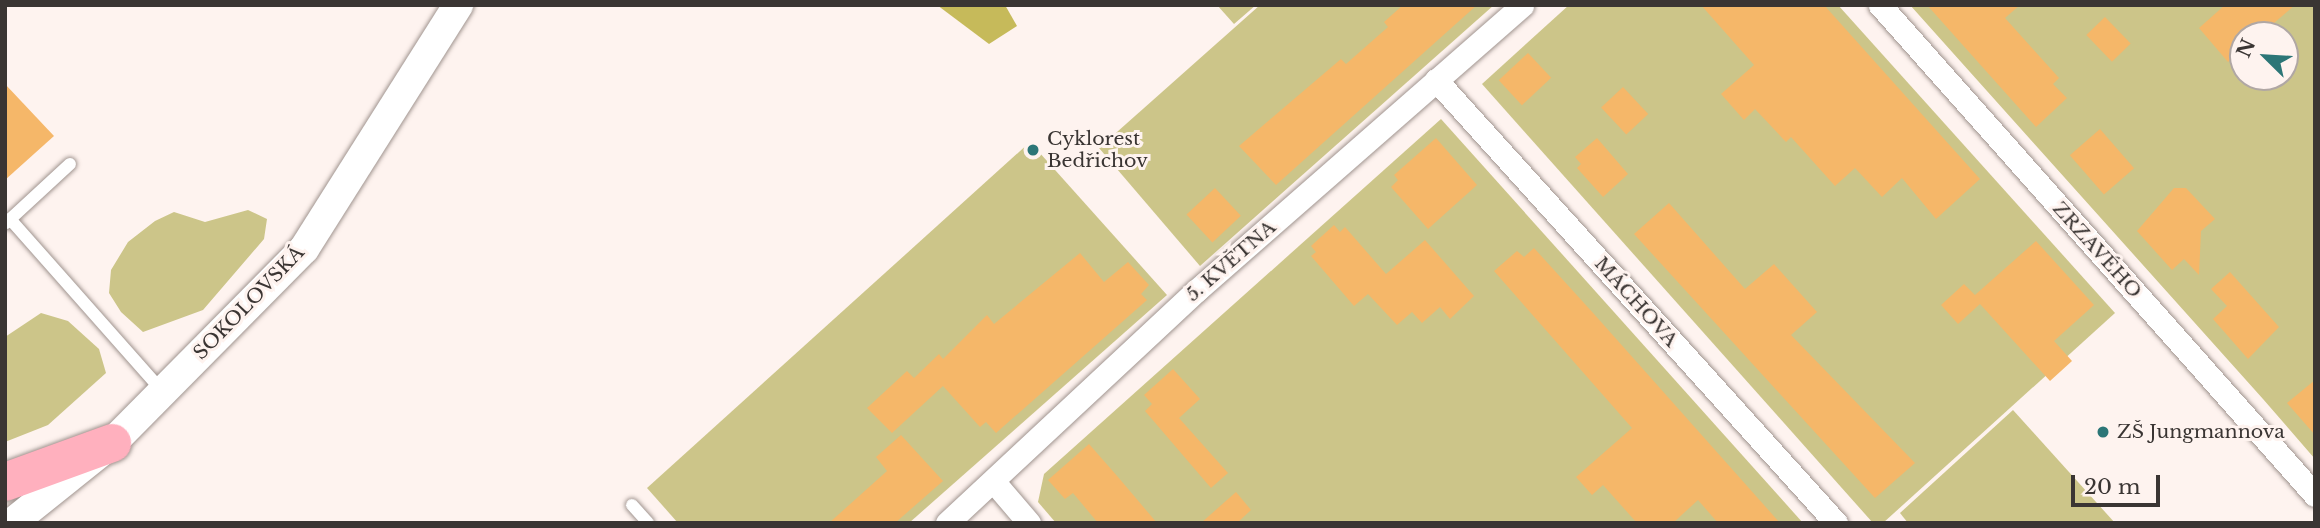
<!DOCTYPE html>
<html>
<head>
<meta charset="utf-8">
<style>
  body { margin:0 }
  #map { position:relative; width:2320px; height:528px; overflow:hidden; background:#fef3ef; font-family:"Libre Baskerville",serif }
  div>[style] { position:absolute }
  .green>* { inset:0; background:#ccc589 }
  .forest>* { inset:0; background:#c6ba5a }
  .building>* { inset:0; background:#f5b769; transform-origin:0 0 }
  .roads { filter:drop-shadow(0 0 2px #a0948f) drop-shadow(0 0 2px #a0948f) }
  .service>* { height:12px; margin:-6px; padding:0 6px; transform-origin:6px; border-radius:6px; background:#fff }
  .minor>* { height:23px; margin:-11.5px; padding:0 11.5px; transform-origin:11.5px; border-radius:11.5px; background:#fff }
  .tertiary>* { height:30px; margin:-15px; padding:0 15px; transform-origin:15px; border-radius:15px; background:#fff }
  .trunk>* { height:38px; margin:-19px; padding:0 19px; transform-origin:19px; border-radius:19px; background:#ffb0be }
  .dots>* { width:19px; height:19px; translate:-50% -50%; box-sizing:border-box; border:4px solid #fef3ef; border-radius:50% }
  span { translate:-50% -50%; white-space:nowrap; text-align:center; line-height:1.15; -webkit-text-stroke:6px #fef3ef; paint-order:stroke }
  .poi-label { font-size:19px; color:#3a3533 }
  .left { translate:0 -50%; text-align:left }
  .street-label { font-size:19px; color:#3a3533 }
  .frame { position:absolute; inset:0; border:7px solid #3a3533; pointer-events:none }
  .north { position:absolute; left:2229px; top:21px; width:70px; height:70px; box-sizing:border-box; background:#fef3ef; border:2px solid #b0a7a4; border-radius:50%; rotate:294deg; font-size:19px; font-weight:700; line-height:28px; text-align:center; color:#3a3533 }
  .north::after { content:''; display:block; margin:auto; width:24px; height:32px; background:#2c7677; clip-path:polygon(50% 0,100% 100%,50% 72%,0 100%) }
  .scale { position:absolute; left:2071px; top:475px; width:89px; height:32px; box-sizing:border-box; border:4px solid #3a3533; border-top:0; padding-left:9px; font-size:21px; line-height:24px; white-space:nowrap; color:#3a3533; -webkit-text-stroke:5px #fef3ef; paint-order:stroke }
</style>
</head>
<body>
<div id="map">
  <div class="green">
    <i style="clip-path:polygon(1217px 5px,1256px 5px,1234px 24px)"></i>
    <i style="clip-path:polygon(1260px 5px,1494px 5px,1200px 266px,1099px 148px)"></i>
    <i style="clip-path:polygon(1569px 5px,1838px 5px,2115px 313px,1883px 523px,1873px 523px,1482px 84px)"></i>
    <i style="clip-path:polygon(evenodd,1910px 5px,2315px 5px,2315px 459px,2263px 399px,1910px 5px,2243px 35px,2285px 35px,2285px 77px,2243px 77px,2243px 35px)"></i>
    <i style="clip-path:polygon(1441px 119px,1803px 523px,1056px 523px,1038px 502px,1044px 474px)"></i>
    <i style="clip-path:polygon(1030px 142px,1167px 295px,909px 523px,678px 523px,647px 488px)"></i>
    <i style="clip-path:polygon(248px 210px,267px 219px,264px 239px,203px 310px,143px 332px,121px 312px,109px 293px,111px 270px,128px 242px,155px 221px,174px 212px,205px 222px)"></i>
    <i style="clip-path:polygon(41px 313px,68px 321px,99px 349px,106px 373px,48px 425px,5px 442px,5px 337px)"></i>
    <i style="clip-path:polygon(2013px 410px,2115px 523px,1908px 523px,1900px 513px)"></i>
  </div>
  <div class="forest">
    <i style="clip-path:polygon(937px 5px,1005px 5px,1017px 26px,989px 44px)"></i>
  </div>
  <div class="building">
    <i style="clip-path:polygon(1403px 5px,1477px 5px,1276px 185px,1239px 146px,1341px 59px,1346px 64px,1388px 27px,1384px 22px)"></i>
    <i style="clip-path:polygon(1701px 5px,1824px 5px,1980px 179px,1936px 219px,1902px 178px,1882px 197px,1855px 168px,1835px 186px,1791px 137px,1786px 142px,1755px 109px,1744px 120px,1721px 94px,1754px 65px)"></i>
    <i style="clip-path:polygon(1927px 5px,2020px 5px,2005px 18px,2059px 78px,2053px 84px,2067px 98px,2036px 127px)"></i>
    <i style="clip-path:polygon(2225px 5px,2295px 5px,2260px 35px,2243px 35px,2243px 49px,2228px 62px,2199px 28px)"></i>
    <i style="left:2105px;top:17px;width:37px;height:26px;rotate:46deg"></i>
    <i style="left:1528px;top:53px;width:34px;height:40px;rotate:47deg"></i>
    <i style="clip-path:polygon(5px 84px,54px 136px,5px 180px)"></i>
    <i style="left:1623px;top:87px;width:37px;height:30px;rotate:47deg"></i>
    <i style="left:2100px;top:129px;width:52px;height:40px;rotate:49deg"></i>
    <i style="clip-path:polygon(1436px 138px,1477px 185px,1428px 229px,1391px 187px,1398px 180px,1394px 175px)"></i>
    <i style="clip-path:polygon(1597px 138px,1628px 174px,1603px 197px,1577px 168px,1581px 164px,1575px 157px)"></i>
    <i style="left:1215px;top:188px;width:38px;height:39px;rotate:47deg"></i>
    <i style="clip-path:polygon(2174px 188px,2186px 188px,2215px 219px,2201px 231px,2199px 275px,2184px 259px,2172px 270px,2137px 231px)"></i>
    <i style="clip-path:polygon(1669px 203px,1745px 289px,1774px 264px,1817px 312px,1791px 335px,1915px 463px,1875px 498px,1634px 234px)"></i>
    <i style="clip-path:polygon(1334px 225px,1340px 232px,1345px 227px,1386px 274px,1425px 240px,1474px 296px,1450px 319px,1440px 307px,1422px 323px,1412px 312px,1397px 325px,1368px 294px,1354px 306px,1311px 256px,1316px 252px,1311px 246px)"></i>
    <i style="clip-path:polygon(2036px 241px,2094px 305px,2054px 341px,2072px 361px,2050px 381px,1980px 304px,1958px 324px,1941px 305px,1964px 284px,1975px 295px)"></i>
    <i style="clip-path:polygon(1534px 248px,1594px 314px,1780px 523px,1718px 523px,1698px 500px,1673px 523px,1637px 523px,1603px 485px,1592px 495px,1576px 477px,1632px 428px,1494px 271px,1517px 251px,1524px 257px)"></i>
    <i style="clip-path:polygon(1080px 253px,1104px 282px,1128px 262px,1149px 285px,1141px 294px,1147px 300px,996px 433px,986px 422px,980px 427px,943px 386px,892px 433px,867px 408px,907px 371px,914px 378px,939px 354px,943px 359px,987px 315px,994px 324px)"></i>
    <i style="clip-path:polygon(2230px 272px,2279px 327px,2248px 359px,2213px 319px,2227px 306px,2211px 289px)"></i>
    <i style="clip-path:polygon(1173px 369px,1200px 399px,1179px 418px,1228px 473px,1211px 488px,1145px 411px,1152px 404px,1144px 395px)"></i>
    <i style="clip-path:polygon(2315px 380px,2315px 435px,2287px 403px)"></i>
    <i style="clip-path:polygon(901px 435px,943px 481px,895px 523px,829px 523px,887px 471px,876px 457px)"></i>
    <i style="clip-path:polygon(1089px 444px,1118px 477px,1157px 523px,1098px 523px,1073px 493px,1065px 499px,1048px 480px)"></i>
    <i style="clip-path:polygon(1236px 492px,1251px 510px,1237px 523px,1201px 523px)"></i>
  </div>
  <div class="roads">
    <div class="service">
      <i style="left:10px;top:219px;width:231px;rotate:48.5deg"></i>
      <i style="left:6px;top:223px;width:87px;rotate:-42.7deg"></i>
      <i style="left:632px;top:505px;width:24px;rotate:48deg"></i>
    </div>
    <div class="minor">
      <i style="left:1880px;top:5px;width:655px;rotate:48.4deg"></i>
      <i style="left:1436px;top:80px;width:597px;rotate:47.92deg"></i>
      <i style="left:994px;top:482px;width:54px;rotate:49.5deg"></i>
      <i style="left:947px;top:523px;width:342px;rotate:-43deg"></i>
      <i style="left:1197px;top:290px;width:432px;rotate:-41.2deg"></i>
    </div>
    <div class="tertiary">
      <i style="left:12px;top:523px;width:128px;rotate:-38.7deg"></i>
      <i style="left:112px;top:443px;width:273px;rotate:-45.3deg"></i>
      <i style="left:304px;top:249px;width:289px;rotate:-57.7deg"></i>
    </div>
    <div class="trunk">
      <i style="left:5px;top:482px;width:114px;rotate:-20deg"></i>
    </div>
  </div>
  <div class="dots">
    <i style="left:1033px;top:150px;background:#2c7677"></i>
    <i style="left:2103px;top:432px;background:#2c7677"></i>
  </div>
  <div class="poi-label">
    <span class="left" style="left:1047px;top:150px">Cyklorest<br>Bedřichov</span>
    <span class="left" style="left:2117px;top:432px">ZŠ Jungmannova</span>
  </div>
  <div class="street-label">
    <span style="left:2097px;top:250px;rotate:48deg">ZRZAVÉHO</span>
    <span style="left:1231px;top:261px;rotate:-41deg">5. KVĚTNA</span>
    <span style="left:1636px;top:302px;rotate:48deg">MÁCHOVA</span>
    <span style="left:249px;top:303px;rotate:-46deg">SOKOLOVSKÁ</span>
  </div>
  <div class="frame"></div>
  <div class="north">N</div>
  <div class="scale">20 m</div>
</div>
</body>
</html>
